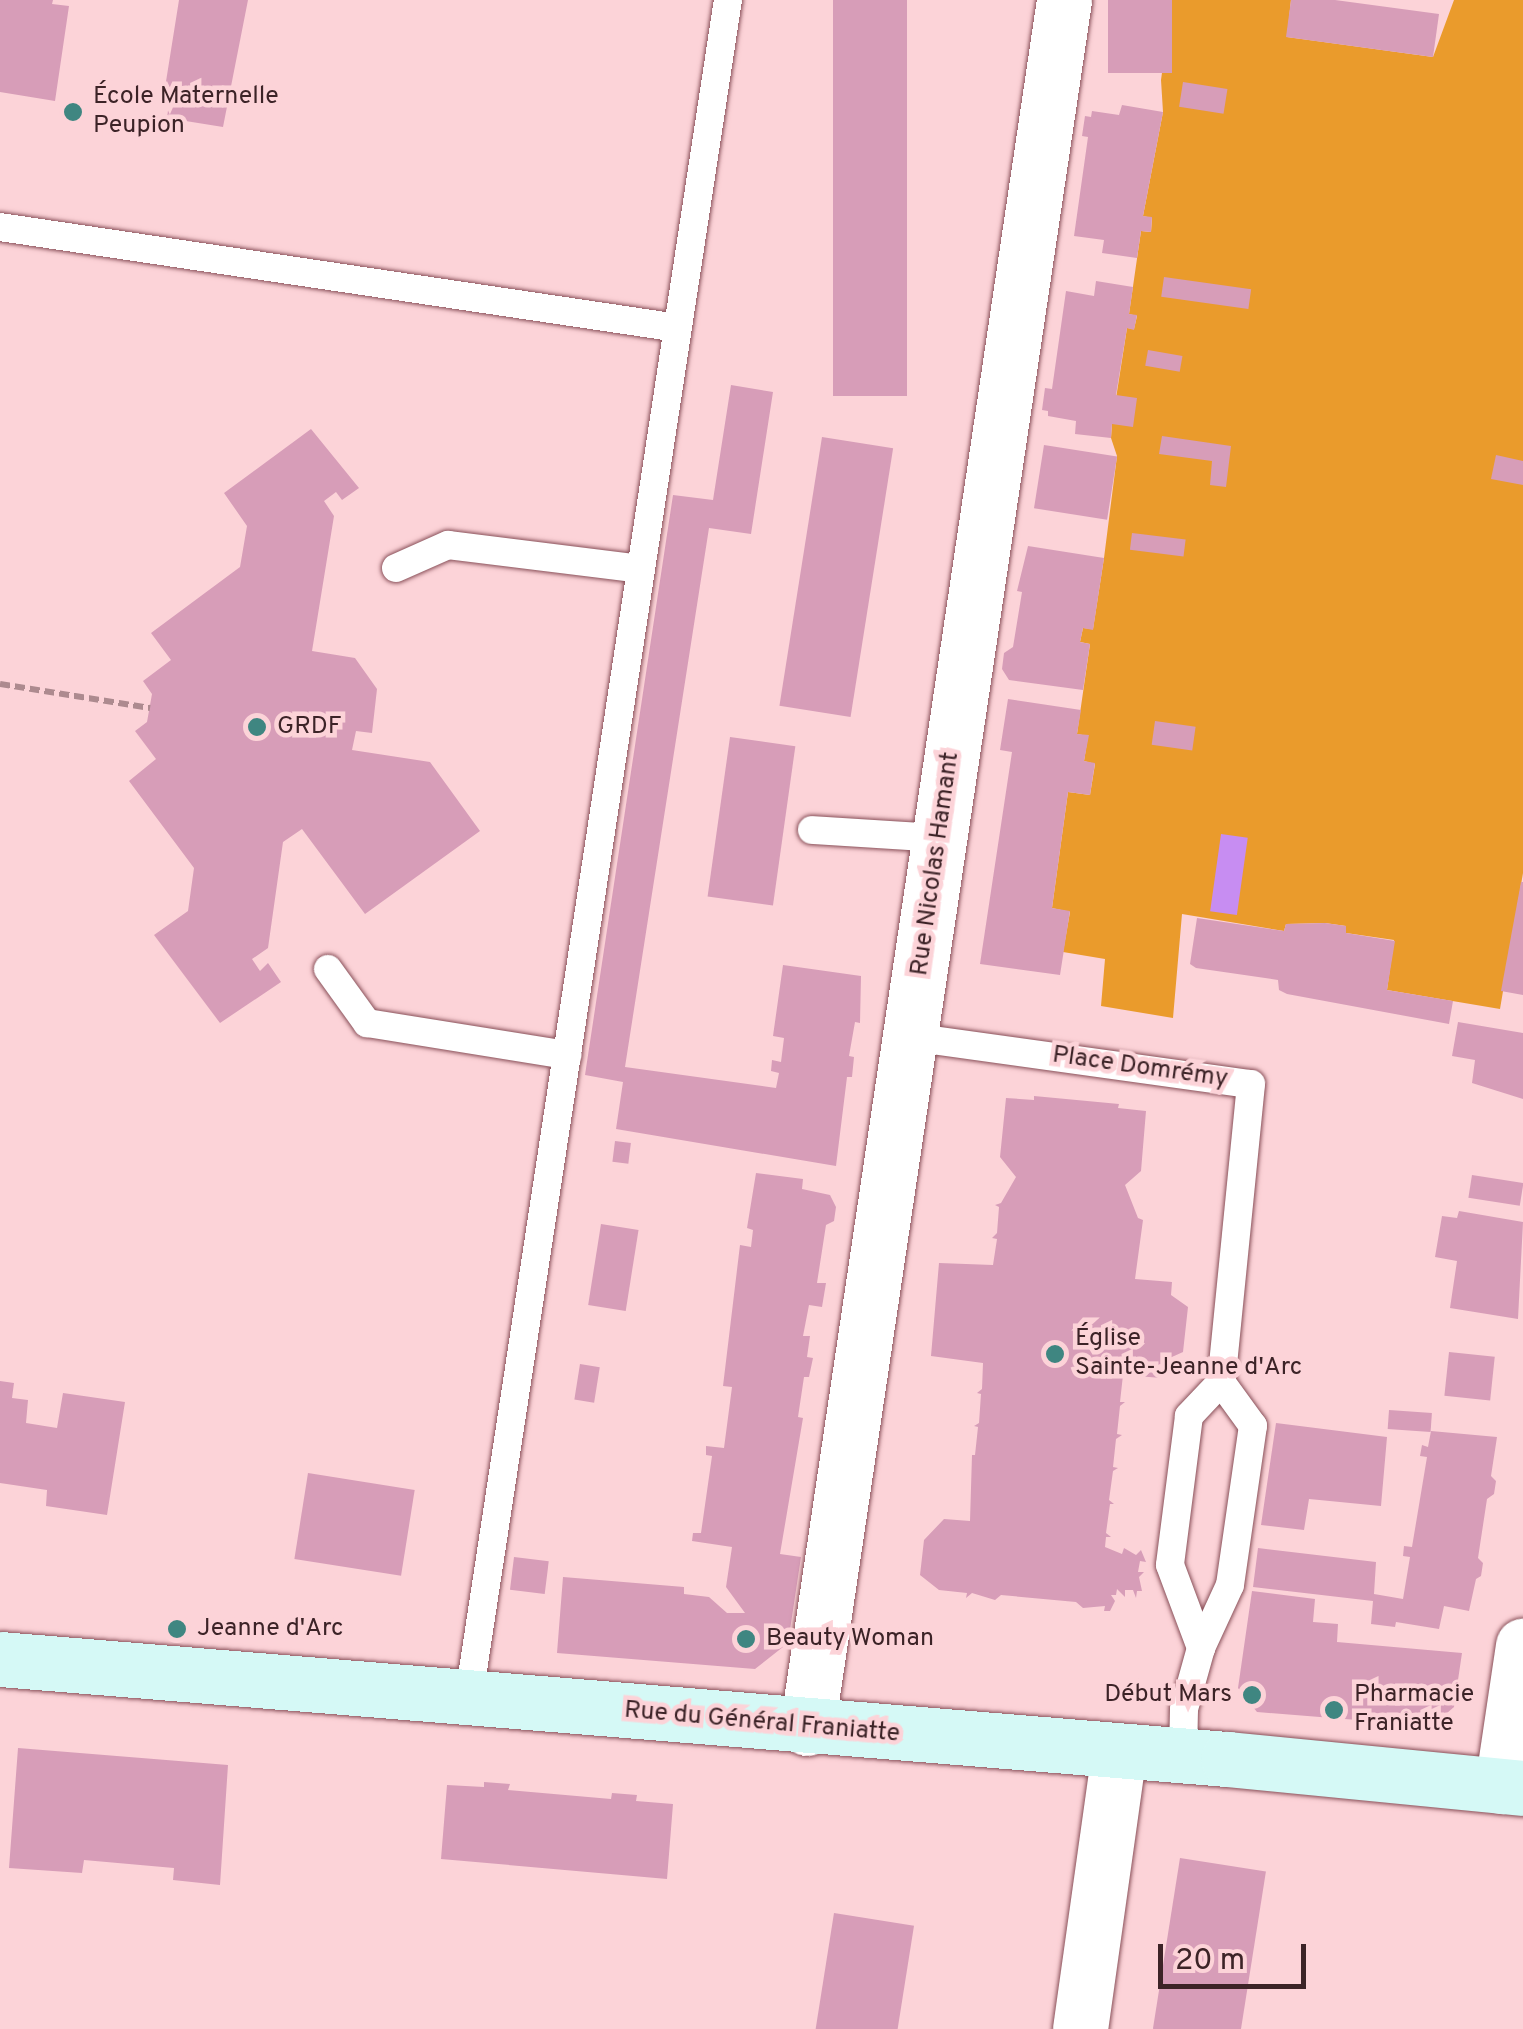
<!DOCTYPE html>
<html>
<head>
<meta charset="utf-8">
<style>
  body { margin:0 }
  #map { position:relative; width:1523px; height:2029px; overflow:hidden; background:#fcd3d8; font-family:Overpass,sans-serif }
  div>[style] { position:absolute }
  .green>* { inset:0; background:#ea9b2c }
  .water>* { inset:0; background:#c78df2; transform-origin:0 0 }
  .building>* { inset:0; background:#d79db8; transform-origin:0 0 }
  .path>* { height:6px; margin-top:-3px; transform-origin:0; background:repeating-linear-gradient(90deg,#ad8a8f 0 10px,transparent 0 15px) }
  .roads { filter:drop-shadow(0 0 2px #895059) drop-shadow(0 0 2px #895059) }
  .service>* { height:28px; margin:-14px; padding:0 14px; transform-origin:14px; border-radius:14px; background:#fff }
  .minor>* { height:55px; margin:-27.5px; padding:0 27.5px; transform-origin:27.5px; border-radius:27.5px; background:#fff }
  .tertiary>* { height:55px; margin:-27.5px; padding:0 27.5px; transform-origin:27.5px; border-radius:27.5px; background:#fff }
  .secondary>* { height:55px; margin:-27.5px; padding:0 27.5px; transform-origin:27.5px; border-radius:27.5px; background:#d5f9f6 }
  .dots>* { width:28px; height:28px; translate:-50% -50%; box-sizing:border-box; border:5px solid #fcd3d8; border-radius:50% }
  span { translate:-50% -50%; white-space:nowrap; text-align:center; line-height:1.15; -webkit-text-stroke:9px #fcd3d8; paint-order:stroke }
  .poi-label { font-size:25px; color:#3c2327 }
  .left { translate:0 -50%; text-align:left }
  .right { translate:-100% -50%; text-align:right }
  .street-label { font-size:25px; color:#3c2327 }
  .scale { position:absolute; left:1158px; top:1944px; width:148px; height:45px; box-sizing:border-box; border:5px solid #3c2327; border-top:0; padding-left:12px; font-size:30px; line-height:35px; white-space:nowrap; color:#3c2327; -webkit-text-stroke:8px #fcd3d8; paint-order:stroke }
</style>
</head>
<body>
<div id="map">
  <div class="green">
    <i style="clip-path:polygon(1172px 0,1291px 0,1287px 37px,1433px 57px,1454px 0,1523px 0,1523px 873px,1500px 1009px,1387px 990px,1394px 940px,1346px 933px,1346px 926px,1325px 923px,1286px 924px,1284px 931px,1182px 914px,1173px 1018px,1101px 1006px,1105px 959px,1063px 952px,1070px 912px,1052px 908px,1068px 792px,1090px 795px,1095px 764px,1084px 761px,1088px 736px,1077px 734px,1090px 644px,1080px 642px,1083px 628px,1093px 629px,1104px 558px,1117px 456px,1111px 438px,1112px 424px,1127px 328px,1134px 329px,1137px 316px,1129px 314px,1141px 231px,1151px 232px,1152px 218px,1143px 216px,1163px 112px,1161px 80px)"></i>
  </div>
  <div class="water">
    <i style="left:1221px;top:834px;width:27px;height:78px;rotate:8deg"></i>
  </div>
  <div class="building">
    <i style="clip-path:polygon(0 0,53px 0,52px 4px,69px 6px,55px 101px,0 92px)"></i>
    <i style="clip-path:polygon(179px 0,248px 0,223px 127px,167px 118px,170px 95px,164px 94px)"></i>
    <i style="left:833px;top:0;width:74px;height:396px"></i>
    <i style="left:1108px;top:0;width:64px;height:73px"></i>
    <i style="clip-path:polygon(1291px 0,1335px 0,1439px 14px,1433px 57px,1286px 37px)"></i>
    <i style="left:1183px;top:82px;width:45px;height:25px;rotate:9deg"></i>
    <i style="clip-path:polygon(1122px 105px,1163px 112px,1143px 216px,1152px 217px,1151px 232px,1141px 231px,1137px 258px,1102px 253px,1104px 240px,1074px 236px,1088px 137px,1082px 136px,1085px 116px,1091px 117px,1092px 111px,1119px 115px)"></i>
    <i style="left:1164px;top:277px;width:88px;height:20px;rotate:8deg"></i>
    <i style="clip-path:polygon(1096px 281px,1133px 287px,1129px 314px,1137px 315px,1134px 330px,1127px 328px,1116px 395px,1137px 398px,1133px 427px,1112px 424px,1111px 438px,1075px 434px,1076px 421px,1048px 416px,1048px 411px,1042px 410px,1045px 388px,1052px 389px,1066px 291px,1094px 296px)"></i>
    <i style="left:1148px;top:350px;width:35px;height:16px;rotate:10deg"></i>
    <i style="clip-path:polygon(731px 385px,773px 392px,751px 534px,709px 528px,625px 1067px,776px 1088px,779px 1073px,771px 1071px,772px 1060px,781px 1062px,784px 1038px,773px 1036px,783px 965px,861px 976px,860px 1023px,855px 1022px,849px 1056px,854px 1057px,852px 1077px,847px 1077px,836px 1166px,616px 1129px,623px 1082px,585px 1075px,673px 495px,713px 500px)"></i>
    <i style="clip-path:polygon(311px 429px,359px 488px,342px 500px,336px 492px,324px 501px,334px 516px,312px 651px,355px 658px,377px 689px,372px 733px,356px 731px,352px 750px,430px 762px,480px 831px,365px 914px,302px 829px,283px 842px,268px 948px,252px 959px,260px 971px,268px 963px,281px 982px,220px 1023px,154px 935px,188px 911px,194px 868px,129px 781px,156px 759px,135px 731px,147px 722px,152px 694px,143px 681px,171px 660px,151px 633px,240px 567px,247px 526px,224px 493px)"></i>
    <i style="clip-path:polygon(1162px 436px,1231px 446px,1226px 487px,1210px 485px,1212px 461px,1159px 454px)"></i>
    <i style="left:822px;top:437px;width:72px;height:272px;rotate:9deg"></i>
    <i style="left:1044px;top:445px;width:74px;height:64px;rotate:9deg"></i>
    <i style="clip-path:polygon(1496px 455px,1523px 461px,1523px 485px,1491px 479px)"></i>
    <i style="left:1132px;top:533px;width:54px;height:17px;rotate:7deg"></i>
    <i style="clip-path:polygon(1028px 546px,1104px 558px,1093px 630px,1083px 628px,1080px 642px,1090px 644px,1083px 690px,1009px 680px,1002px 669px,1004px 653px,1013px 647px,1022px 592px,1017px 591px)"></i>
    <i style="clip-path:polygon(1008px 699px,1081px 710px,1077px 734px,1089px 735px,1084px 761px,1095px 763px,1090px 795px,1068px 792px,1052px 908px,1070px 911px,1060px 975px,980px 964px,1012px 752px,1000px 750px)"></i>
    <i style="left:1155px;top:721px;width:41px;height:24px;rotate:8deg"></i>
    <i style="left:730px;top:737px;width:66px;height:161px;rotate:8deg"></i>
    <i style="clip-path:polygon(1521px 882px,1523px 882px,1523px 995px,1501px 991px)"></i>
    <i style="clip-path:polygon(1197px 918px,1284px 931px,1286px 924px,1325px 923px,1346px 926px,1346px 933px,1395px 941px,1387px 990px,1453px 1001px,1449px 1024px,1287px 994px,1279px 990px,1278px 980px,1196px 968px,1190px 964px)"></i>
    <i style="clip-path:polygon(1458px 1022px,1523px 1033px,1523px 1099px,1472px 1083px,1475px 1060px,1452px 1056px)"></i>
    <i style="clip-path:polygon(1034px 1096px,1119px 1104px,1118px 1108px,1146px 1111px,1141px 1171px,1125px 1185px,1138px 1218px,1143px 1220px,1135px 1279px,1172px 1282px,1171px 1295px,1188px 1307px,1183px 1352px,1163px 1361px,1162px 1378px,1123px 1375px,1120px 1402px,1125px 1402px,1120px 1406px,1117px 1434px,1122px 1435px,1116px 1439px,1113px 1467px,1118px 1468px,1113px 1471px,1109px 1500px,1114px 1504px,1110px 1504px,1106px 1533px,1111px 1537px,1106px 1537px,1105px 1547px,1122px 1554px,1124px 1548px,1136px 1555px,1141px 1550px,1146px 1562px,1140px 1561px,1138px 1572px,1144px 1572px,1139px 1577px,1142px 1591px,1137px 1591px,1136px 1598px,1133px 1590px,1125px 1590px,1125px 1597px,1117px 1589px,1116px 1595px,1111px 1595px,1115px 1601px,1110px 1611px,1104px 1611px,1105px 1606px,1083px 1608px,1076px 1602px,1001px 1595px,995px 1600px,972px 1593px,966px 1598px,967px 1593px,939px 1590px,920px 1575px,924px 1540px,944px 1519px,970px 1521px,972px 1455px,975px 1455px,978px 1427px,974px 1426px,979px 1423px,981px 1394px,977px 1393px,982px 1389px,983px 1363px,931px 1356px,939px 1263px,993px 1265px,997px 1239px,992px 1238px,997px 1233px,999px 1207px,995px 1205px,1001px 1203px,1016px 1177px,1000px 1157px,1006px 1098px,1034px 1100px)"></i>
    <i style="left:615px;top:1141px;width:16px;height:21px;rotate:7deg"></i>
    <i style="clip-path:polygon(756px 1173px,803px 1179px,802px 1189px,830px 1195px,836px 1207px,834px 1221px,826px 1225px,817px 1283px,826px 1283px,822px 1307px,809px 1305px,803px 1336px,810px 1336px,807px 1357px,813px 1358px,809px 1377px,804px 1377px,798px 1417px,803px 1418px,780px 1554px,801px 1557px,788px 1643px,755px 1669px,557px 1653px,563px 1577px,684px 1587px,684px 1594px,709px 1597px,727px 1613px,745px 1613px,726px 1587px,732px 1547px,692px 1541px,693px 1533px,701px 1533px,712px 1456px,706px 1455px,706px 1446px,724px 1448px,732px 1387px,723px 1386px,740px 1245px,751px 1247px,753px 1230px,747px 1228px)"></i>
    <i style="left:1472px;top:1175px;width:52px;height:23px;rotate:9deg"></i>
    <i style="clip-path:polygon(1459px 1211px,1523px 1222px,1518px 1319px,1450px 1308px,1457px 1261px,1435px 1257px,1442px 1216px,1457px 1218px)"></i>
    <i style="left:601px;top:1224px;width:38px;height:82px;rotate:9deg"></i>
    <i style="left:1449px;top:1352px;width:46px;height:44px;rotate:6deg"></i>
    <i style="left:580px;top:1364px;width:20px;height:36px;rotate:9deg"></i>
    <i style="clip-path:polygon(0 1381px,14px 1383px,12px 1398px,28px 1400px,26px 1423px,57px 1428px,63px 1393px,125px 1402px,107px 1515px,46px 1506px,47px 1490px,0 1483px)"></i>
    <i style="left:1389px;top:1410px;width:43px;height:19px;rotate:4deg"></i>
    <i style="clip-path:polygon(1276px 1423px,1387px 1437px,1381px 1506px,1309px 1499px,1304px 1530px,1261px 1525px)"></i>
    <i style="clip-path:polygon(1431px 1431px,1497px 1437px,1491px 1476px,1496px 1481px,1494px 1494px,1487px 1499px,1478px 1558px,1483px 1563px,1481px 1576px,1476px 1579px,1469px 1611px,1444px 1606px,1439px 1629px,1396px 1622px,1395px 1627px,1371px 1624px,1373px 1601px,1253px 1587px,1258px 1548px,1376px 1562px,1374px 1594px,1403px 1599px,1410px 1557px,1403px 1556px,1404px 1546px,1412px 1547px,1427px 1457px,1420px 1456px,1422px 1445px,1428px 1447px)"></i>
    <i style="left:308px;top:1473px;width:108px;height:87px;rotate:9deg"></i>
    <i style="left:514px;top:1557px;width:35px;height:33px;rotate:7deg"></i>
    <i style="clip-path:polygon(1252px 1591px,1315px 1599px,1313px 1622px,1338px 1624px,1337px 1642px,1462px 1653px,1454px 1707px,1432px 1726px,1257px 1712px,1238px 1688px)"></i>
    <i style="clip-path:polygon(18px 1748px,228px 1765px,220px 1885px,173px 1880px,174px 1868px,84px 1860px,82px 1873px,9px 1868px)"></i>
    <i style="clip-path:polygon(484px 1782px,510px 1784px,508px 1790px,611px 1799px,612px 1793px,637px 1795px,636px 1801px,673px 1804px,667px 1879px,441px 1859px,447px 1785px,484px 1787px)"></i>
    <i style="left:1180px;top:1858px;width:87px;height:173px;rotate:9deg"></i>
    <i style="left:834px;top:1913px;width:81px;height:118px;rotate:9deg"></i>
  </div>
  <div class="path">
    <i style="left:0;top:684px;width:152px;rotate:9.1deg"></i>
  </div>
  <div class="roads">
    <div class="service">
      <i style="left:0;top:227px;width:685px;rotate:8.47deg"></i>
      <i style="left:396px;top:568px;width:57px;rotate:-23.9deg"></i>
      <i style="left:448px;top:545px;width:194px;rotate:7.1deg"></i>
      <i style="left:812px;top:830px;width:127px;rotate:3.6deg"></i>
      <i style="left:328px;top:969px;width:67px;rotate:54.2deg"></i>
      <i style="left:367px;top:1023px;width:203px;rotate:9.1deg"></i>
      <i style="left:911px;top:1037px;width:343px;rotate:7.9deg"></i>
      <i style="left:1251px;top:1084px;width:300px;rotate:95.7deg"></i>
      <i style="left:1221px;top:1382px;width:47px;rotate:133.3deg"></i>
      <i style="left:1189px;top:1416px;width:150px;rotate:97.3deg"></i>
      <i style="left:1170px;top:1565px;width:89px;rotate:69.5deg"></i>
      <i style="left:469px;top:1696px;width:1716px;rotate:-81.32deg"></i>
      <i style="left:1183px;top:1757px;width:48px;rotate:-88.8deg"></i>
      <i style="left:1184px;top:1709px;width:63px;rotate:-74.4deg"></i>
      <i style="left:1201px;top:1648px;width:69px;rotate:-65.3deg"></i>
      <i style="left:1230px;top:1585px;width:161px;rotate:-81.8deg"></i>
      <i style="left:1253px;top:1426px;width:54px;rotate:-126deg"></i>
    </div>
    <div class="minor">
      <i style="left:807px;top:1728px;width:1747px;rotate:-81.54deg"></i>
      <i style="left:1502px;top:1786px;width:142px;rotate:-81.5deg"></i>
    </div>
    <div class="tertiary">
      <i style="left:1080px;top:2029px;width:280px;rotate:-82deg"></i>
    </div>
    <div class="secondary">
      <i style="left:0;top:1659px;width:1232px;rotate:4.66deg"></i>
      <i style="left:1228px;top:1759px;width:296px;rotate:5.6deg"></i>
    </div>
  </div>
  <div class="dots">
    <i style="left:73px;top:112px;background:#3f8681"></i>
    <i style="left:257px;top:727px;background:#3f8681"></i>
    <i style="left:1055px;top:1354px;background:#3f8681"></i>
    <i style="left:177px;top:1629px;background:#3f8681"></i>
    <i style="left:746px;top:1639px;background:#3f8681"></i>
    <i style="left:1252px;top:1695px;background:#3f8681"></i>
    <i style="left:1334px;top:1710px;background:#3f8681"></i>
  </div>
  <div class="poi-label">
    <span class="left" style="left:93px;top:112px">École Maternelle<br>Peupion</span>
    <span class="left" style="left:277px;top:727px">GRDF</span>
    <span class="left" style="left:1075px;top:1354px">Église<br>Sainte-Jeanne d'Arc</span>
    <span class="left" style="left:197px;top:1629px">Jeanne d'Arc</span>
    <span class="left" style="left:766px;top:1639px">Beauty Woman</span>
    <span class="right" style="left:1232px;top:1695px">Début Mars</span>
    <span class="left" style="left:1354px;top:1710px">Pharmacie<br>Franiatte</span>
  </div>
  <div class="street-label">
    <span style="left:936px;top:864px;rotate:-82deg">Rue Nicolas Hamant</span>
    <span style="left:1140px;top:1068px;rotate:8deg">Place Domrémy</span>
    <span style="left:762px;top:1723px;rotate:5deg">Rue du Général Franiatte</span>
  </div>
  <div class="scale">20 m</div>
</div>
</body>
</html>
